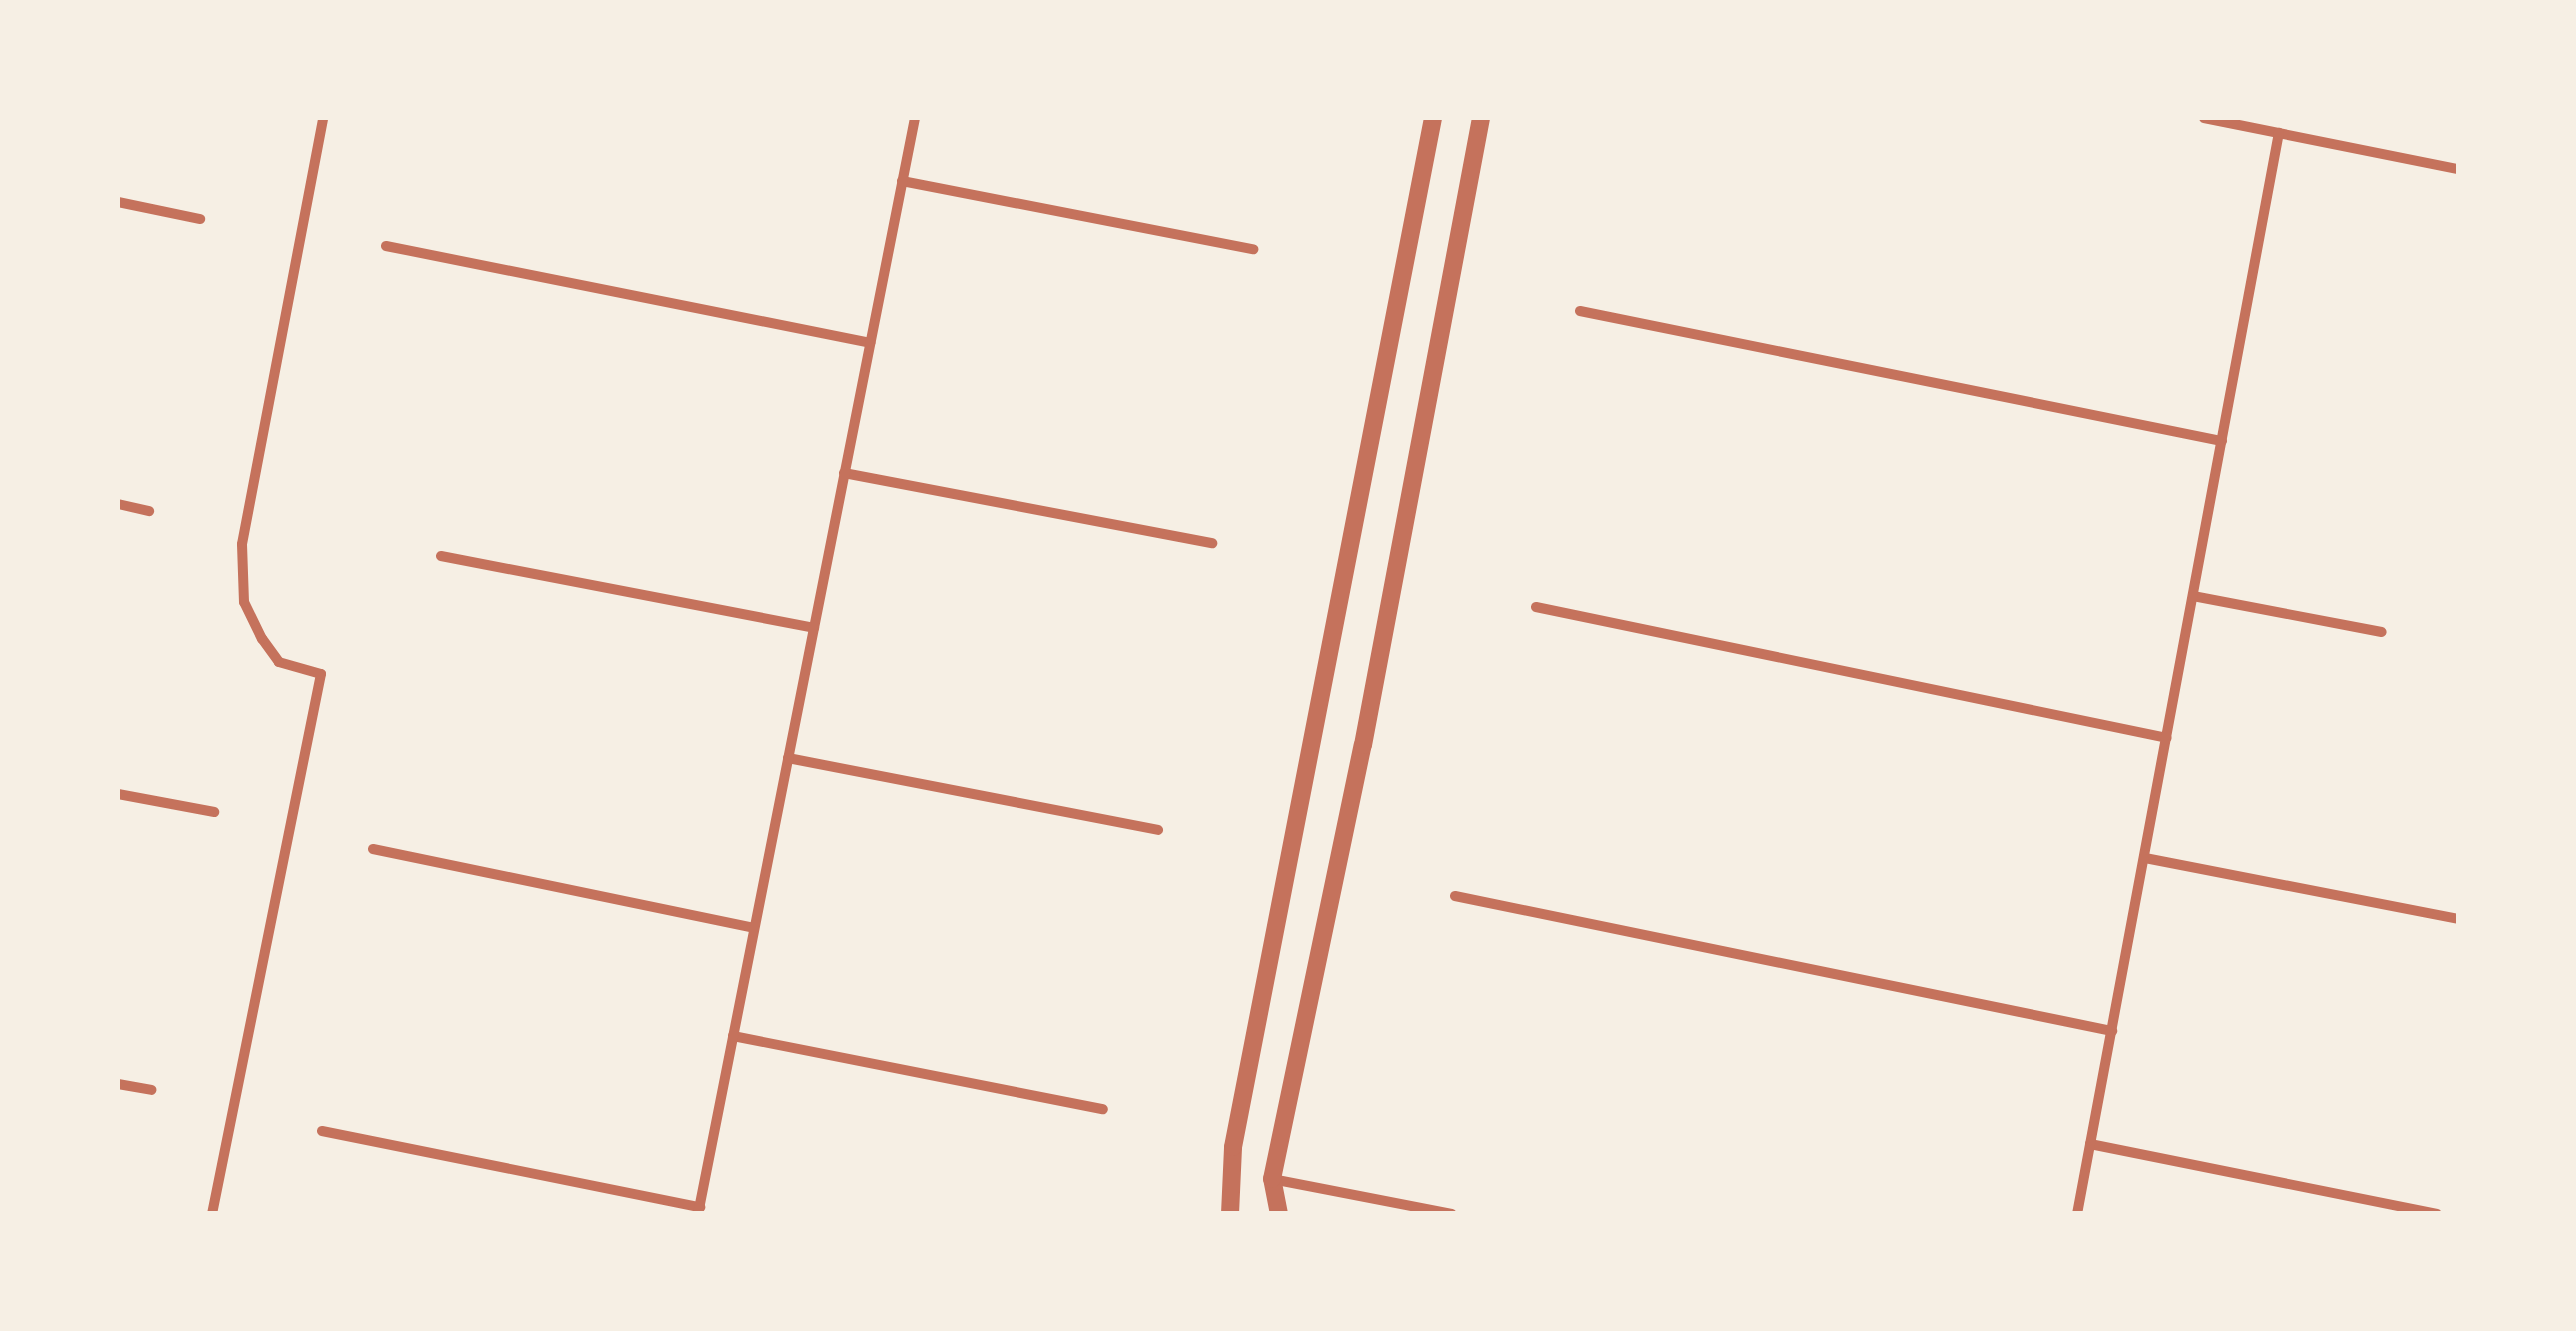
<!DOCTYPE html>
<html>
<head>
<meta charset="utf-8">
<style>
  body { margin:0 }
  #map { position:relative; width:2576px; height:1331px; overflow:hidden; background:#f6efe4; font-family:Barlow,sans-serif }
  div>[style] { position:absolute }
  .minor>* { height:10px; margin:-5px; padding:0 5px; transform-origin:5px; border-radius:5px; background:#c5725c }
  .tertiary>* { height:18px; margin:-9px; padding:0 9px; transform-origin:9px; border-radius:9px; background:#c5725c }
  span { translate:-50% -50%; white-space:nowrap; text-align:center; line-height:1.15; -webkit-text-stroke:8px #f6efe4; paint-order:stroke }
  .frame { position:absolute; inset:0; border:120px solid #f6efe4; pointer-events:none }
</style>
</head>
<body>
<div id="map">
  <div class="minor">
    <i style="left:2204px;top:118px;width:259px;rotate:11.4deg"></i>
    <i style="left:902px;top:181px;width:358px;rotate:11deg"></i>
    <i style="left:118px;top:202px;width:84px;rotate:11.7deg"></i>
    <i style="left:386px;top:246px;width:494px;rotate:11.3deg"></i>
    <i style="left:1580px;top:311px;width:655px;rotate:11.45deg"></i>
    <i style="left:844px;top:473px;width:375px;rotate:10.8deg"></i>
    <i style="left:118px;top:504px;width:32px;rotate:13deg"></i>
    <i style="left:441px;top:556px;width:380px;rotate:10.9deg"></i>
    <i style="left:2193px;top:596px;width:192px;rotate:10.8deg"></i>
    <i style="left:1536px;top:607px;width:644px;rotate:11.73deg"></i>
    <i style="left:788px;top:758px;width:377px;rotate:11deg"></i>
    <i style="left:118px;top:794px;width:98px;rotate:10.6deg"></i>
    <i style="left:373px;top:849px;width:389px;rotate:11.7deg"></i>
    <i style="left:2145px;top:858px;width:319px;rotate:11deg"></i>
    <i style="left:1455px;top:896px;width:671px;rotate:11.61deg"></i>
    <i style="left:733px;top:1036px;width:377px;rotate:11.2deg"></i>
    <i style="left:118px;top:1084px;width:34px;rotate:10deg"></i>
    <i style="left:322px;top:1131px;width:386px;rotate:11.4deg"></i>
    <i style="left:2090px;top:1144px;width:354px;rotate:11.4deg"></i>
    <i style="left:1272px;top:1179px;width:183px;rotate:11deg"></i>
    <i style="left:212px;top:1214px;width:551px;rotate:-78.59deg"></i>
    <i style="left:321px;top:674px;width:44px;rotate:-164.1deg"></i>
    <i style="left:279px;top:662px;width:29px;rotate:-126deg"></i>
    <i style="left:262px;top:639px;width:41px;rotate:-115.9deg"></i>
    <i style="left:244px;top:602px;width:58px;rotate:-92deg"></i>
    <i style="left:242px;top:544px;width:434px;rotate:-79.2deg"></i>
    <i style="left:698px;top:1214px;width:1117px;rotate:-78.8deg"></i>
    <i style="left:2077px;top:1214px;width:1100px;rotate:-79.42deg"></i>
  </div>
  <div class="tertiary">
    <i style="left:1230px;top:1214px;width:67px;rotate:-87.4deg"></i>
    <i style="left:1233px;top:1147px;width:1048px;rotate:-79deg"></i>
    <i style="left:1279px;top:1214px;width:36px;rotate:-101deg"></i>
    <i style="left:1272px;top:1179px;width:443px;rotate:-78.2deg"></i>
    <i style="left:1363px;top:745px;width:638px;rotate:-79.34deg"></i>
  </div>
  <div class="frame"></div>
</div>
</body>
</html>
